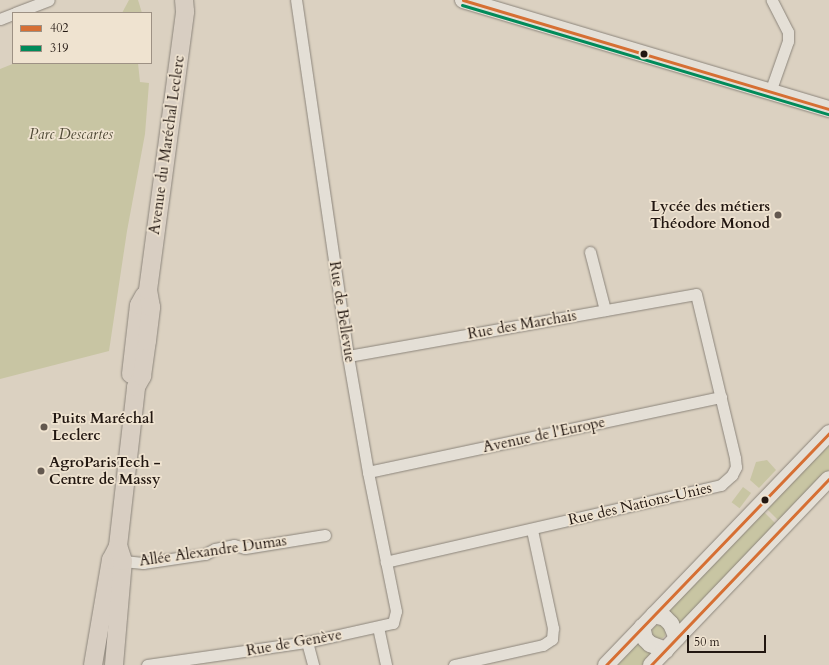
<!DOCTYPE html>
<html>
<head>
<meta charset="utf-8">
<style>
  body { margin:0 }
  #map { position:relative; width:829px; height:665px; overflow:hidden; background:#dbd1c1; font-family:Cardo,serif }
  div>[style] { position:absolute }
  .green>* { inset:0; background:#c8c5a3; transform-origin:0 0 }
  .round { border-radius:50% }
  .roads { filter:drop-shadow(0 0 1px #8c857b) drop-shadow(0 0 1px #8c857b) }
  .street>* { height:11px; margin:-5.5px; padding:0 5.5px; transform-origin:5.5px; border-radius:5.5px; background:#e4dfd6 }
  .secondary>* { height:16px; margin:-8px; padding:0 8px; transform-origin:8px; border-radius:8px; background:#e4dfd6 }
  .primary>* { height:18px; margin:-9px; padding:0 9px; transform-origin:9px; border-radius:9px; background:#d8cec2 }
  .bus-1>* { height:3px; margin:-1.5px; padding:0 1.5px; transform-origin:1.5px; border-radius:1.5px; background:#d66f33 }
  .bus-2>* { height:3px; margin:-1.5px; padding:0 1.5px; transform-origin:1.5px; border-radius:1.5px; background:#008b5a }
  .dots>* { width:11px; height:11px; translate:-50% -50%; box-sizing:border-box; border:2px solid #efe3d0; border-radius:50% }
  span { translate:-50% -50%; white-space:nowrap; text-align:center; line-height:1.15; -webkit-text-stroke:3.5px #efe3d0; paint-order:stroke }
  .park-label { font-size:15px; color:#4f4936; font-style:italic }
  .street-label { font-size:15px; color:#221711 }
  .poi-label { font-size:15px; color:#221711; font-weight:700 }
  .right { translate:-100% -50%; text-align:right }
  .left { translate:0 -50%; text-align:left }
  .legend { position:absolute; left:12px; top:12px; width:140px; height:52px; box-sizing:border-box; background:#efe3d0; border:1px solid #9d9184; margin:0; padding:5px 7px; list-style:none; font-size:12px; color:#221711 }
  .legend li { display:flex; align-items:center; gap:8px; height:20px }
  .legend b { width:20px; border:1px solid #9d9184 }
  .scale { position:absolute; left:687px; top:635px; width:79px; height:18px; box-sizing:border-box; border:2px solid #221711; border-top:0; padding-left:5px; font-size:12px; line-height:14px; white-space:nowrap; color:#221711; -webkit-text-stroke:3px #efe3d0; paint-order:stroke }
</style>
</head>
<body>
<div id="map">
  <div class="green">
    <i style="clip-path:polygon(129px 0,138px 0,142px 13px,122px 13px)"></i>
    <i style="clip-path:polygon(15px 63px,138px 63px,140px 82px,149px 83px,145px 134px,127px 231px,109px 351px,0 379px,0 69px)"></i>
    <i style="clip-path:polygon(829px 439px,829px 470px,782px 520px,778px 520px,766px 508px)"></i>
    <i style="clip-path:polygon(767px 460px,776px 470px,759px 488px,750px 480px,756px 462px)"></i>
    <i style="left:743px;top:487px;width:10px;height:19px;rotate:37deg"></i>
    <i style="clip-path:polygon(763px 511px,775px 523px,775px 526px,677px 627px,664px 613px)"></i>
    <i class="round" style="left:652px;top:625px;width:14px;height:14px"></i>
    <i style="clip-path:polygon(639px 636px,655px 652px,642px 665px,612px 665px)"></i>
  </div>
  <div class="roads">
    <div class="street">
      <i style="left:15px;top:13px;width:36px;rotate:-21deg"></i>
      <i style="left:0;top:19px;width:14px;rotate:-21deg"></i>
      <i style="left:770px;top:92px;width:54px;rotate:-70.6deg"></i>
      <i style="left:788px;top:41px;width:9px;rotate:-90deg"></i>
      <i style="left:788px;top:32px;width:36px;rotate:-117deg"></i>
      <i style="left:590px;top:252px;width:60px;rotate:75.5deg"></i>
      <i style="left:348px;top:356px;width:353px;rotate:-10.1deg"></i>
      <i style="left:696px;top:294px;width:169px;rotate:76.6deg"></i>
      <i style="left:735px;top:458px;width:9px;rotate:84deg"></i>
      <i style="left:736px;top:467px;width:9px;rotate:117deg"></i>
      <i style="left:732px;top:475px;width:15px;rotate:138deg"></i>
      <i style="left:721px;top:485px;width:344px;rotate:167.1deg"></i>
      <i style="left:368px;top:472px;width:361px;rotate:-12deg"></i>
      <i style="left:123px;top:561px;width:20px;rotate:6deg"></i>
      <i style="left:143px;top:563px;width:63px;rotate:-8.3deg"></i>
      <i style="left:205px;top:554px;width:11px;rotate:-27deg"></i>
      <i style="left:215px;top:549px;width:19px;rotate:-12deg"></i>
      <i style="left:234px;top:545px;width:11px;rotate:15deg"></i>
      <i style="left:245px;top:548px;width:81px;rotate:-9.2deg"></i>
      <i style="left:378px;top:627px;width:39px;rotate:78deg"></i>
      <i style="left:307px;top:642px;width:24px;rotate:75deg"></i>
      <i style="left:147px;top:665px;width:162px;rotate:-8.2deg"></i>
      <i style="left:307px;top:642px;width:88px;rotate:-12.5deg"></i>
      <i style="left:393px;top:623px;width:12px;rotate:-76deg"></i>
      <i style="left:396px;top:611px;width:142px;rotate:-101.4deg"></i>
      <i style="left:368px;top:472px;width:118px;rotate:-99.8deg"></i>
      <i style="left:348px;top:356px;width:360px;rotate:-98.3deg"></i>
      <i style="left:454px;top:665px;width:91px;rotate:-12.7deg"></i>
      <i style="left:543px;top:645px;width:11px;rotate:-34deg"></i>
      <i style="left:552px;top:639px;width:11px;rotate:-85deg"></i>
      <i style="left:553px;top:628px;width:100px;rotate:-102.1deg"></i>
    </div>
    <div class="secondary">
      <i style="left:463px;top:0;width:382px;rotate:16.6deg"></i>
      <i style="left:654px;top:615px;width:11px;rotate:15deg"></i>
      <i style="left:665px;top:618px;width:8px;rotate:45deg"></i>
      <i style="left:671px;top:624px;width:15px;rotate:67deg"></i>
      <i style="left:642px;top:627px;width:12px;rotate:76deg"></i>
      <i style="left:645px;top:639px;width:7px;rotate:45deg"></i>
      <i style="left:650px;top:644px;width:17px;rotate:21deg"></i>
      <i style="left:606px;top:665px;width:322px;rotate:-46.1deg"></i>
      <i style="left:651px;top:665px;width:257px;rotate:-46.3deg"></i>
    </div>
    <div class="primary">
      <i style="left:131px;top:374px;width:69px;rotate:-83.4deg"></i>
      <i style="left:139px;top:305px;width:10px;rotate:-61deg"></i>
      <i style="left:93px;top:665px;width:107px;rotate:-80.3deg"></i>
      <i style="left:111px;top:560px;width:16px;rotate:-63deg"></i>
      <i style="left:118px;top:546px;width:160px;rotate:-83.5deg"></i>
      <i style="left:136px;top:387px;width:13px;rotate:-61deg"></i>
      <i style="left:142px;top:376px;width:35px;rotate:-82deg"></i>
      <i style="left:147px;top:341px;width:34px;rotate:-83deg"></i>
      <i style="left:151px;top:307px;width:17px;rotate:-100deg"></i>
      <i style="left:148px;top:290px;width:281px;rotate:-82.4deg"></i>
      <i style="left:185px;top:11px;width:11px;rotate:-95deg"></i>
      <i style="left:114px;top:665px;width:104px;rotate:-85.1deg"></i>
      <i style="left:123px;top:561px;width:16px;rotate:-108deg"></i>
    </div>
  </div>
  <div class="bus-1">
    <i style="left:463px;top:0;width:382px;rotate:16.6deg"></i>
    <i style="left:606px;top:665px;width:322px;rotate:-46.1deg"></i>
    <i style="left:651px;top:665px;width:257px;rotate:-46.3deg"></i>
  </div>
  <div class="bus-2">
    <i style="left:462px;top:5px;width:382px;rotate:16.6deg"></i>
  </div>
  <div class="dots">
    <i style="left:644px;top:54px;background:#221711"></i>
    <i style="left:778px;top:215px;background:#63584f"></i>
    <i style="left:44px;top:427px;background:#63584f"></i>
    <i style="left:41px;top:471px;background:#63584f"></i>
    <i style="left:765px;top:500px;background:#221711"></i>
  </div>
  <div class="park-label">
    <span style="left:71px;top:135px">Parc Descartes</span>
  </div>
  <div class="street-label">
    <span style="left:167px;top:145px;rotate:-82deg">Avenue du Maréchal Leclerc</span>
    <span style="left:342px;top:312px;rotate:81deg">Rue de Bellevue</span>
    <span style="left:522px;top:325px;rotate:-10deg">Rue des Marchais</span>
    <span style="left:544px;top:435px;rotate:-12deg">Avenue de l'Europe</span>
    <span style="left:640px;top:504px;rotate:-13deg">Rue des Nations-Unies</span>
    <span style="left:213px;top:551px;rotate:-8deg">Allée Alexandre Dumas</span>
    <span style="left:294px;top:643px;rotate:-10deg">Rue de Genève</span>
  </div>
  <div class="poi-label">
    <span class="right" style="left:770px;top:215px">Lycée des métiers<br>Théodore Monod</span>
    <span class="left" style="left:52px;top:427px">Puits Maréchal<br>Leclerc</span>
    <span class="left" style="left:49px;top:471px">AgroParisTech -<br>Centre de Massy</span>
  </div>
  <ul class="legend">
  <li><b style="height:5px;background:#d66f33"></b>402</li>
  <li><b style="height:5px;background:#008b5a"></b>319</li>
  </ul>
  <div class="scale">50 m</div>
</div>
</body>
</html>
